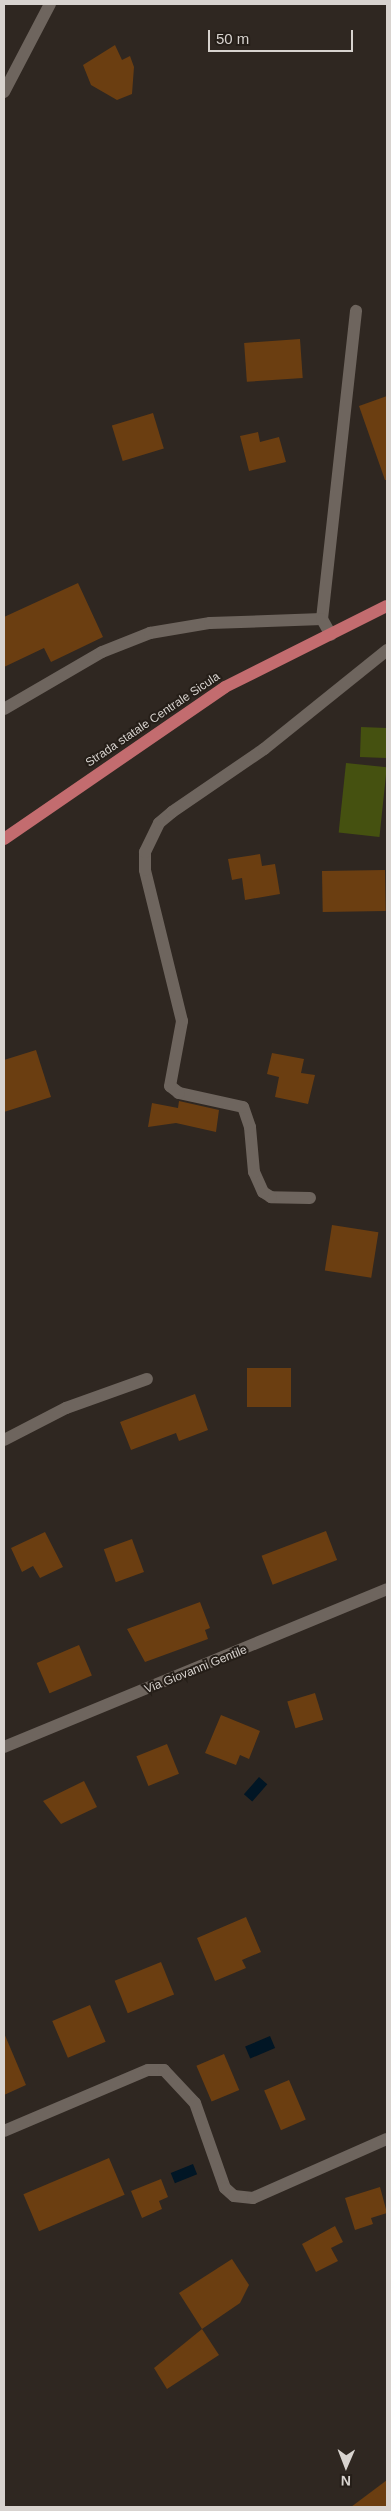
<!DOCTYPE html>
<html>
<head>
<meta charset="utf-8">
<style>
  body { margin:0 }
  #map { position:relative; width:391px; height:2511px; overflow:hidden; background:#2f2721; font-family:Helvetica,sans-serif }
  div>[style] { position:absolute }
  .green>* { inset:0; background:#455110; transform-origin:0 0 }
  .water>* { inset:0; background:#011625; transform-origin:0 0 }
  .building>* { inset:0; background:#6b3e11; transform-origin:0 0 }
  .minor>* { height:12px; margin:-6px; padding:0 6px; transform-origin:6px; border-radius:6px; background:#6e655e }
  .major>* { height:12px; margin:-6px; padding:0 6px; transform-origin:6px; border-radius:6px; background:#c36c6f }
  span { translate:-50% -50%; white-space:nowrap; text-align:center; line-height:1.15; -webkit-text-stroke:4px #251e18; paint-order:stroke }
  .street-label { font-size:12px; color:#d8d3cf }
  .frame { position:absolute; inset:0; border:5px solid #d8d3cf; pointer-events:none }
  .north { position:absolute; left:321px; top:2441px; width:50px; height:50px; -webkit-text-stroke:4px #251e18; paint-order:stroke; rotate:181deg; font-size:14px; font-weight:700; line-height:20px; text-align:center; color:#d8d3cf }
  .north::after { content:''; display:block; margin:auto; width:18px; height:22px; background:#d8d3cf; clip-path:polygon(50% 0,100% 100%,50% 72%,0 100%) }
  .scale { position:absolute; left:208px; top:30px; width:145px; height:22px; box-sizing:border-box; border:2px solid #d8d3cf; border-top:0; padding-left:6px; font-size:15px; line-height:18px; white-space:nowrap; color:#d8d3cf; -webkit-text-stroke:4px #251e18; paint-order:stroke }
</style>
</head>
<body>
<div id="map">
  <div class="green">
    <i style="left:361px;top:727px;width:26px;height:30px;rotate:2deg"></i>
    <i style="left:346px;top:763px;width:41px;height:70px;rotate:6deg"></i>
  </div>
  <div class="water">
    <i style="left:259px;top:1777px;width:11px;height:23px;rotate:41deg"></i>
    <i style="left:270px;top:2036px;width:13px;height:27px;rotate:67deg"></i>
    <i style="left:193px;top:2164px;width:11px;height:24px;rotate:68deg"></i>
  </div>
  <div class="building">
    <i style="clip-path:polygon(115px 45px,122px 60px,130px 56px,134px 67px,132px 94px,117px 100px,91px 85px,83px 65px)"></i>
    <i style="left:300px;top:339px;width:39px;height:56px;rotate:86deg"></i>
    <i style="clip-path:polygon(387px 396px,387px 480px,385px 480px,359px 406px)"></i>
    <i style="left:153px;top:413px;width:37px;height:43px;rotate:73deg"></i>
    <i style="clip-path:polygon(258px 432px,260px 442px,279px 437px,286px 462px,249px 471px,240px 436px)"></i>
    <i style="clip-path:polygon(78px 583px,103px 637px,51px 662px,44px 648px,4px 667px,4px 617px)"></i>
    <i style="clip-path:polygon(260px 854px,262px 866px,275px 864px,280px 894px,245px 900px,242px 878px,232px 880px,228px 859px)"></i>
    <i style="left:385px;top:870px;width:41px;height:63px;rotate:89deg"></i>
    <i style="clip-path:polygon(36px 1050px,51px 1097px,4px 1112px,4px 1060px)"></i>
    <i style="clip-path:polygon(272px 1053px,304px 1059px,301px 1073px,315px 1075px,308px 1104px,275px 1097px,279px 1077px,267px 1074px)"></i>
    <i style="clip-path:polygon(179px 1101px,219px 1110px,216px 1132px,176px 1123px,148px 1127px,152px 1103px,178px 1108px)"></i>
    <i style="left:332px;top:1225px;width:47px;height:46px;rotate:9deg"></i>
    <i style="left:247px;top:1368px;width:44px;height:39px"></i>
    <i style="clip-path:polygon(195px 1394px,208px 1430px,179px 1441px,176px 1433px,131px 1450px,120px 1422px)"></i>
    <i style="left:326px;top:1531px;width:31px;height:69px;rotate:69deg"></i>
    <i style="clip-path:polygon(45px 1532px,63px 1567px,40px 1578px,33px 1566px,22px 1572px,11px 1548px)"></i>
    <i style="left:132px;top:1539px;width:35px;height:30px;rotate:70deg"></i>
    <i style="clip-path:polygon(200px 1602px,210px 1628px,205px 1630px,208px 1639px,145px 1662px,127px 1629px)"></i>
    <i style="left:79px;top:1645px;width:33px;height:46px;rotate:67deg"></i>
    <i style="left:315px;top:1693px;width:28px;height:29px;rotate:73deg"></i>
    <i style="clip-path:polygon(221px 1715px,260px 1731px,249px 1759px,240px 1755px,236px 1765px,205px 1753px)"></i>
    <i style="left:167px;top:1744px;width:32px;height:33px;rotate:68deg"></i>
    <i style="clip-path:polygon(84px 1781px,97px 1807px,61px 1824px,43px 1801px)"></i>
    <i style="clip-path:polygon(246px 1917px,261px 1952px,242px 1960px,246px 1968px,215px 1981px,197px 1938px)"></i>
    <i style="left:161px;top:1962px;width:35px;height:50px;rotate:68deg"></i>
    <i style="left:90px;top:2005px;width:40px;height:41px;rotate:67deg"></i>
    <i style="clip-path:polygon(4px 2033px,26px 2085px,4px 2095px)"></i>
    <i style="left:224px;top:2054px;width:39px;height:30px;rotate:67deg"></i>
    <i style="left:289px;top:2080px;width:43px;height:27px;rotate:67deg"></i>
    <i style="left:109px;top:2158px;width:40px;height:93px;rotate:67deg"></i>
    <i style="clip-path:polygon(161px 2179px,168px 2197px,159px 2201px,162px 2209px,142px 2218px,131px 2191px)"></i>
    <i style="clip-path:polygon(380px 2187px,387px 2213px,371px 2218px,373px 2224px,355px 2230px,345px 2198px)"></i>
    <i style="clip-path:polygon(335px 2226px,343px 2242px,331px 2248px,338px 2261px,316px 2272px,302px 2244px)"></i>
    <i style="clip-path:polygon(232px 2259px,249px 2285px,240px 2303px,202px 2329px,179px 2293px)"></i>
    <i style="clip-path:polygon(202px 2329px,219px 2355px,167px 2389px,154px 2368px)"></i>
    <i style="clip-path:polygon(387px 2480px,387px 2507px,351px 2507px)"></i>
  </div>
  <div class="minor">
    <i style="left:4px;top:92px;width:99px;rotate:-62.4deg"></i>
    <i style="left:322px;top:619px;width:310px;rotate:-83.7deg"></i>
    <i style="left:4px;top:709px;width:113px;rotate:-30.2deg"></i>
    <i style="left:102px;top:652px;width:52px;rotate:-21.6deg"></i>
    <i style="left:150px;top:633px;width:61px;rotate:-9.5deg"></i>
    <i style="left:210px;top:623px;width:112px;rotate:-2deg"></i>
    <i style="left:322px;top:619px;width:18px;rotate:61deg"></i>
    <i style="left:310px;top:1198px;width:39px;rotate:-179deg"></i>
    <i style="left:271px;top:1197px;width:9px;rotate:-148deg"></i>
    <i style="left:263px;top:1192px;width:22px;rotate:-114deg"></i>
    <i style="left:254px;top:1172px;width:45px;rotate:-95.1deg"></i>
    <i style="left:250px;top:1127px;width:21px;rotate:-109deg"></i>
    <i style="left:243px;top:1107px;width:66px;rotate:-167.7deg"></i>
    <i style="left:179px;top:1093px;width:11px;rotate:-142deg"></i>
    <i style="left:170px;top:1086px;width:66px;rotate:-79.5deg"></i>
    <i style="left:182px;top:1021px;width:155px;rotate:-103.8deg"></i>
    <i style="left:145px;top:870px;width:18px;rotate:-90deg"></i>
    <i style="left:145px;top:852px;width:32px;rotate:-64deg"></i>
    <i style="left:159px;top:823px;width:17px;rotate:-40deg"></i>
    <i style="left:172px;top:812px;width:112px;rotate:-34.4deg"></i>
    <i style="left:264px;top:749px;width:158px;rotate:-38.8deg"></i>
    <i style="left:4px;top:1440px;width:70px;rotate:-27.3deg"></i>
    <i style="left:66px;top:1408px;width:86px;rotate:-19.7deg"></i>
    <i style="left:4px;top:1747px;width:414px;rotate:-22.4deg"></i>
    <i style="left:4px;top:2131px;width:156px;rotate:-23deg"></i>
    <i style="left:148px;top:2070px;width:16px"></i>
    <i style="left:164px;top:2070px;width:45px;rotate:46.8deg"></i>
    <i style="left:195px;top:2103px;width:90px;rotate:70.6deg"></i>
    <i style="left:225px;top:2188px;width:12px;rotate:42deg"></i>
    <i style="left:234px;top:2196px;width:19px;rotate:6deg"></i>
    <i style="left:253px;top:2198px;width:146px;rotate:-23.8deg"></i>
  </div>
  <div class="major">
    <i style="left:4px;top:839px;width:268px;rotate:-34.5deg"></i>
    <i style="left:225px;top:687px;width:181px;rotate:-26.6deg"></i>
  </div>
  <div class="street-label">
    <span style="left:153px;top:720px;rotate:-34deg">Strada statale Centrale Sicula</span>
    <span style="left:196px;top:1670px;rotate:-22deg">Via Giovanni Gentile</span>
  </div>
  <div class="frame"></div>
  <div class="north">N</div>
  <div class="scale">50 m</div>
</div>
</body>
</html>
